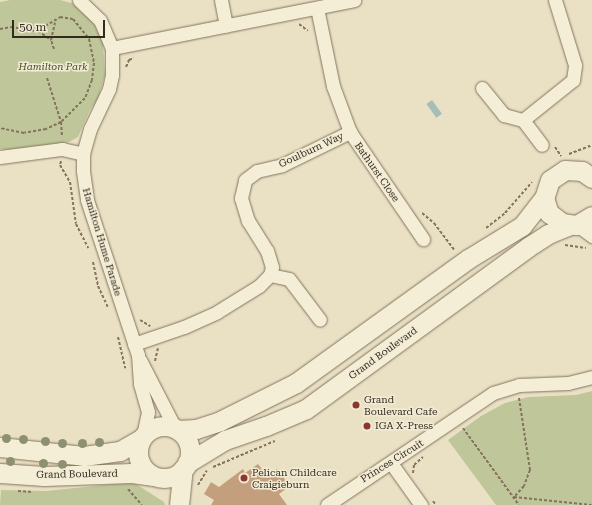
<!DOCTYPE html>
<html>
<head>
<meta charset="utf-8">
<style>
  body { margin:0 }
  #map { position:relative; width:592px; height:505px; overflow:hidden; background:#eae1c5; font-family:"Roboto Serif",serif }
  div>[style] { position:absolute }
  .green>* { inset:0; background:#bfc79a }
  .water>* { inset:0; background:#a6bdb8; transform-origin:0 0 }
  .building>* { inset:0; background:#c49f7e }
  .path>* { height:2px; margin-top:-1px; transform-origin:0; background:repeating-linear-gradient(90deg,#83735d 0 3px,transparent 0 5px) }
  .roads { filter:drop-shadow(0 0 1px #83735d) drop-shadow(0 0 1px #83735d) }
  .street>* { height:13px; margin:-6.5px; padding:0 6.5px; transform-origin:6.5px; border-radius:6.5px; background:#f5eed7 }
  .secondary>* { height:19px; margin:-9.5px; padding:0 9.5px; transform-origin:9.5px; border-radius:9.5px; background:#f5eed7 }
  .secondary>.ring { margin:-9.5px; padding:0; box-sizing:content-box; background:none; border:19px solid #f5eed7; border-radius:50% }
  .trees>* { width:9px; height:9px; margin:-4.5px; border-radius:50%; background:#8e916f }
  .dots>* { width:11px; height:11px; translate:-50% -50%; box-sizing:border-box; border:2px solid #f2ebd4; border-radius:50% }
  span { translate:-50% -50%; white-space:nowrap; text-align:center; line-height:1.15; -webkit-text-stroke:3px #f2ebd4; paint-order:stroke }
  .park-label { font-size:10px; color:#434f28; font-style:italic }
  .street-label { font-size:10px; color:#342b1f }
  .poi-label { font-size:10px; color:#342b1f }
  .left { translate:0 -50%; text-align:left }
  .scale { position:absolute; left:12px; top:20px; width:93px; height:18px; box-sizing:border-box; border:2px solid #342b1f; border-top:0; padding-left:5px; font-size:12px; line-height:14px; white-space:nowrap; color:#342b1f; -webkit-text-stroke:3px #f2ebd4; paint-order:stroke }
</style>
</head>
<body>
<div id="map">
  <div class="green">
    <i style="clip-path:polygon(10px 0,60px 0,75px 4px,92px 21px,103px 42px,105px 75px,98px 99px,90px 110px,78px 137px,69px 142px,16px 150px,0 149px,0 2px)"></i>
    <i style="clip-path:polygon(592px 391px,592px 505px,496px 505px,448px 440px,481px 416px,505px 403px,528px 397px,576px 395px)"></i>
    <i style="clip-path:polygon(133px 482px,164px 502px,165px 505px,0 505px,1px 490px,46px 491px)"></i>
  </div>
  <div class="water">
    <i style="left:432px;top:100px;width:17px;height:7px;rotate:54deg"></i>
  </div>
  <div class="building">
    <i style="clip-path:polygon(258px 464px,267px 476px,277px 469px,290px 486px,279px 494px,287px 505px,211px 505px,214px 500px,204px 494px,211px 482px,219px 487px,243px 469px,245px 473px)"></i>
  </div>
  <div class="path">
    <i style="left:299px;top:24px;width:11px;rotate:38deg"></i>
    <i style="left:0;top:29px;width:11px;rotate:-10deg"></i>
    <i style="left:11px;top:27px;width:26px;rotate:9deg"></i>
    <i style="left:37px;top:31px;width:27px;rotate:-31deg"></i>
    <i style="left:60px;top:17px;width:13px;rotate:9deg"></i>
    <i style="left:73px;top:19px;width:26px;rotate:51deg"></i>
    <i style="left:89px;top:39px;width:25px;rotate:78deg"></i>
    <i style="left:94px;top:63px;width:17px;rotate:97deg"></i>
    <i style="left:92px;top:80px;width:19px;rotate:111deg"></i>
    <i style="left:85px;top:98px;width:34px;rotate:135deg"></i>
    <i style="left:61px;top:122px;width:17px;rotate:155deg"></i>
    <i style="left:46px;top:129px;width:22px;rotate:170deg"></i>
    <i style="left:24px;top:133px;width:25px;rotate:-168deg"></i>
    <i style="left:38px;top:31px;width:16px;rotate:35deg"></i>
    <i style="left:54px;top:49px;width:9px;rotate:-108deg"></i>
    <i style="left:51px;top:40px;width:18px;rotate:-77deg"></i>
    <i style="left:126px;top:67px;width:8px;rotate:-67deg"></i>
    <i style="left:129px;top:60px;width:5px;rotate:-22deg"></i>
    <i style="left:47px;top:78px;width:46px;rotate:72.3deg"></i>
    <i style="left:61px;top:122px;width:15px;rotate:86deg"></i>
    <i style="left:555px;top:147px;width:11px;rotate:56deg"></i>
    <i style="left:569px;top:154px;width:25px;rotate:-21deg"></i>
    <i style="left:61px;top:161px;width:4px;rotate:104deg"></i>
    <i style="left:60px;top:165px;width:20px;rotate:60deg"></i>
    <i style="left:70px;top:182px;width:42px;rotate:81.9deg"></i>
    <i style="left:76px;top:224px;width:27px;rotate:63deg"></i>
    <i style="left:422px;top:213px;width:16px;rotate:40deg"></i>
    <i style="left:434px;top:223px;width:34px;rotate:53deg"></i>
    <i style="left:486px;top:228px;width:24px;rotate:-38deg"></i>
    <i style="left:505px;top:213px;width:41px;rotate:-48.9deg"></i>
    <i style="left:565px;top:245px;width:21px;rotate:8deg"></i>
    <i style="left:93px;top:262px;width:25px;rotate:78deg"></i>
    <i style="left:98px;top:286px;width:23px;rotate:65deg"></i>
    <i style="left:140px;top:320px;width:12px;rotate:31deg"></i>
    <i style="left:118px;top:337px;width:32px;rotate:77deg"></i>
    <i style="left:155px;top:361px;width:13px;rotate:-77deg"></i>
    <i style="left:519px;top:398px;width:73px;rotate:81.3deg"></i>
    <i style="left:530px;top:470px;width:17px;rotate:111deg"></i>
    <i style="left:524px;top:486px;width:15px;rotate:132deg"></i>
    <i style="left:514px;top:497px;width:78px;rotate:5.9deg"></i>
    <i style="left:463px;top:428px;width:95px;rotate:54deg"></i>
    <i style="left:213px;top:467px;width:67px;rotate:-22.8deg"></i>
    <i style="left:413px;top:473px;width:8px;rotate:-83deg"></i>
    <i style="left:414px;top:465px;width:12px;rotate:-42deg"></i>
    <i style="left:198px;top:485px;width:17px;rotate:-59deg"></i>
    <i style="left:128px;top:489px;width:21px;rotate:49deg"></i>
    <i style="left:18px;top:491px;width:15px;rotate:4deg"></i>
    <i style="left:433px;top:501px;width:5px;rotate:53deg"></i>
  </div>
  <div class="roads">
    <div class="street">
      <i style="left:79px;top:0;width:29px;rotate:44deg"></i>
      <i style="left:100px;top:20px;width:30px;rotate:67deg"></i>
      <i style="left:112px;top:48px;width:27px;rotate:90deg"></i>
      <i style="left:112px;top:75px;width:14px;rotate:102deg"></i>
      <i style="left:109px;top:89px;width:44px;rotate:115.4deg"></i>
      <i style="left:90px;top:129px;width:26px;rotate:106deg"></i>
      <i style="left:83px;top:154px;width:17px;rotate:90deg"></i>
      <i style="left:83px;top:171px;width:29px;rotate:82deg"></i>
      <i style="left:87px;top:200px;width:163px;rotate:71.8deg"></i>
      <i style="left:138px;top:355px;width:29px;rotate:86deg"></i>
      <i style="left:140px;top:384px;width:29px;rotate:74deg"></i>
      <i style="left:148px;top:412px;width:25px;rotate:102deg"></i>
      <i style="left:221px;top:0;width:26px;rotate:79deg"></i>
      <i style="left:317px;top:8px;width:80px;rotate:78.4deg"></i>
      <i style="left:333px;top:86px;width:49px;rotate:69.7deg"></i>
      <i style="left:350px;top:132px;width:130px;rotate:55.7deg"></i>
      <i style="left:112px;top:48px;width:247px;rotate:-11.2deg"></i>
      <i style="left:482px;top:88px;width:35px;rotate:51deg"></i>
      <i style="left:504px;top:115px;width:20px;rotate:15deg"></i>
      <i style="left:523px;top:120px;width:31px;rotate:53deg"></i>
      <i style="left:523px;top:120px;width:64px;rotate:-38.7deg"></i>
      <i style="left:573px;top:80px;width:15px;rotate:-82deg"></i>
      <i style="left:575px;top:65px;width:68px;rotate:-107.1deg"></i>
      <i style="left:0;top:157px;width:63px;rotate:-7.4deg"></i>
      <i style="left:62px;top:149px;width:22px;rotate:13deg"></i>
      <i style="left:577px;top:225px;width:19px;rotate:36deg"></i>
      <i style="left:270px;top:275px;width:19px;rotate:12deg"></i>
      <i style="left:289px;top:279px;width:51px;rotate:52.9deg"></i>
      <i style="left:134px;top:344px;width:53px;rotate:-18.8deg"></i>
      <i style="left:184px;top:327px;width:36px;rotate:-24deg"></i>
      <i style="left:217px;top:312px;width:49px;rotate:-31.8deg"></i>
      <i style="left:259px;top:286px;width:16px;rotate:-45deg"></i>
      <i style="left:270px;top:275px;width:8px;rotate:-76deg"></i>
      <i style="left:272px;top:267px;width:17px;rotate:-107deg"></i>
      <i style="left:267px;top:251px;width:36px;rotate:-122deg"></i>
      <i style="left:248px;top:221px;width:24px;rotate:-107deg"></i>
      <i style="left:241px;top:198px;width:18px;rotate:-77deg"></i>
      <i style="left:245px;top:180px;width:15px;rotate:-37deg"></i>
      <i style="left:257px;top:171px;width:26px;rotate:-13deg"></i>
      <i style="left:282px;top:165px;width:76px;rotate:-25.9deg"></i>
      <i style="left:140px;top:360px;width:76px;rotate:62.8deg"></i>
      <i style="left:391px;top:463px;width:52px;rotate:54.5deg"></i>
      <i style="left:327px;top:505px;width:200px;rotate:-34deg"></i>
      <i style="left:493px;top:393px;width:27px;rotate:-17deg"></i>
      <i style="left:519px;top:385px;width:49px;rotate:-2.3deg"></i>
      <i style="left:568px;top:383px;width:25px;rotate:-14deg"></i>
    </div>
    <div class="secondary">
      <i style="left:592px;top:178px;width:12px;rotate:-145deg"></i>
      <i style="left:582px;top:171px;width:17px;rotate:-177deg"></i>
      <i style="left:565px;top:170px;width:18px;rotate:146deg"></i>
      <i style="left:550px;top:180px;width:19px;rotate:108deg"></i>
      <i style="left:544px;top:198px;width:16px;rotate:72deg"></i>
      <i style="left:549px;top:213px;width:16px;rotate:38deg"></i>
      <i style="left:562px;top:223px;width:15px;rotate:8deg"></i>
      <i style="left:577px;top:225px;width:17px;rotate:-31deg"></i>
      <i class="ring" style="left:138px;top:426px;width:33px;height:33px"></i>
      <i style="left:178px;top:430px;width:18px;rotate:-3deg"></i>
      <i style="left:196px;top:429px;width:25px;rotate:-18deg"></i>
      <i style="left:220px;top:421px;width:85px;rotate:-26.6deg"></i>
      <i style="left:296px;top:383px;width:212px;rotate:-35.8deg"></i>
      <i style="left:468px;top:259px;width:63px;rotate:-31.4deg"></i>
      <i style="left:522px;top:226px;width:36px;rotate:-52deg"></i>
      <i style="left:0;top:447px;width:84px;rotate:6.1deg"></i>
      <i style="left:84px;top:456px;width:36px;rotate:-8deg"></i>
      <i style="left:120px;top:451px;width:24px;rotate:-30deg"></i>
      <i style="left:187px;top:463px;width:44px;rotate:-31.2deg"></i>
      <i style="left:225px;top:440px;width:43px;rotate:-18.9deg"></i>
      <i style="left:266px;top:426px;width:43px;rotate:-23deg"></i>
      <i style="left:306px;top:409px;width:275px;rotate:-36.1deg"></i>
      <i style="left:528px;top:247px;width:24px;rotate:-33deg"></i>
      <i style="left:548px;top:234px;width:24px;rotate:-22deg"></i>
      <i style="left:0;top:473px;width:44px;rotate:3.9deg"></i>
      <i style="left:44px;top:476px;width:88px;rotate:-2deg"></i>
      <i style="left:132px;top:473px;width:22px;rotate:8deg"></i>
      <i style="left:179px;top:505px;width:36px;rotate:-84deg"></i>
    </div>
  </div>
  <div class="trees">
    <i style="left:6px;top:438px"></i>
    <i style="left:23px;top:439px"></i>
    <i style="left:45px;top:441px"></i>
    <i style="left:99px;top:442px"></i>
    <i style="left:62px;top:443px"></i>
    <i style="left:82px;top:443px"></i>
    <i style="left:10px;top:461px"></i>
    <i style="left:43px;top:463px"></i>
    <i style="left:62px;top:464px"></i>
  </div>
  <div class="dots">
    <i style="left:356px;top:405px;background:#8c3632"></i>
    <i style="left:367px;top:426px;background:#8c3632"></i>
    <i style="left:244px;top:478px;background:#8c3632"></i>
  </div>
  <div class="park-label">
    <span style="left:53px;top:67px">Hamilton Park</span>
  </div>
  <div class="street-label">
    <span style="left:311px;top:150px;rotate:-25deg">Goulburn Way</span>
    <span style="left:377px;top:172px;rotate:55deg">Bathurst Close</span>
    <span style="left:102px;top:242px;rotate:73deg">Hamilton Hume Parade</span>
    <span style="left:383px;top:353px;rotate:-36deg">Grand Boulevard</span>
    <span style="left:392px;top:461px;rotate:-32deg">Princes Circuit</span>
    <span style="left:77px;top:474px;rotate:-1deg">Grand Boulevard</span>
  </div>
  <div class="poi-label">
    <span class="left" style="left:364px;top:405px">Grand<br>Boulevard Cafe</span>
    <span class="left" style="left:375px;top:426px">IGA X-Press</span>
    <span class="left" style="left:252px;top:478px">Pelican Childcare<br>Craigieburn</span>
  </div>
  <div class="scale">50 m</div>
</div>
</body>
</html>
